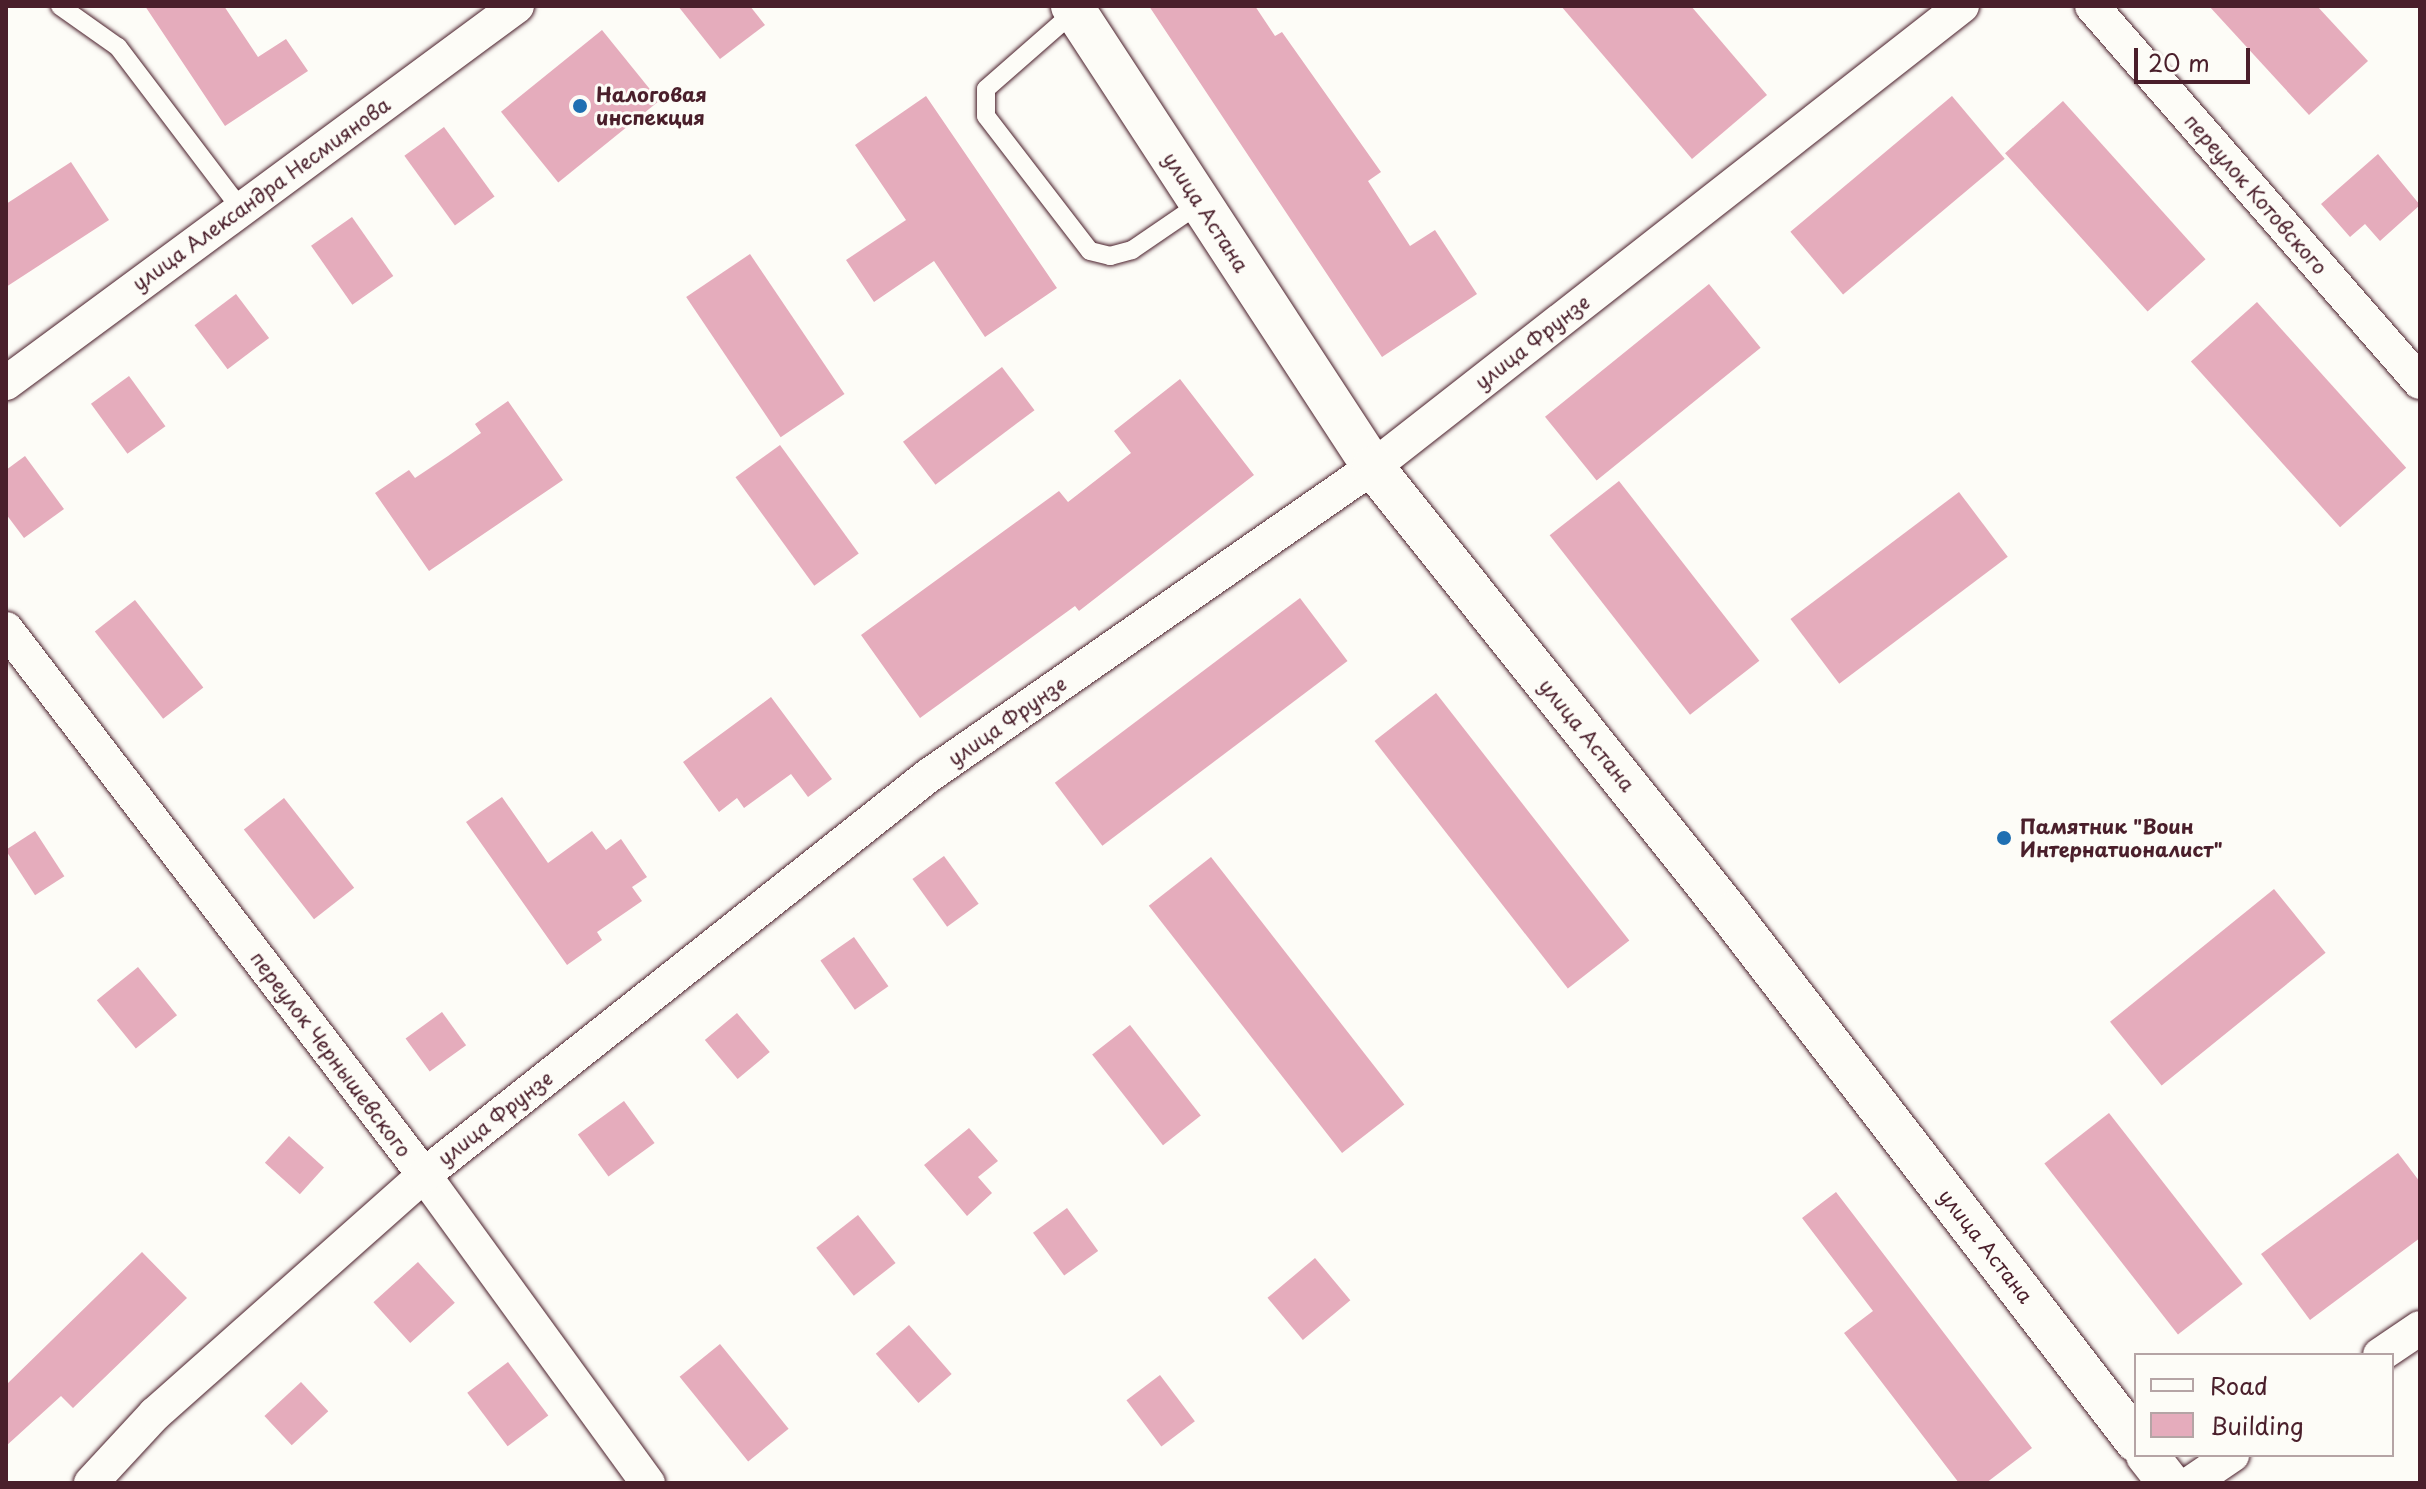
<!DOCTYPE html>
<html>
<head>
<meta charset="utf-8">
<style>
  body { margin:0 }
  #map { position:relative; width:2426px; height:1489px; overflow:hidden; background:#fdfcf7; font-family:"Playpen Sans",sans-serif }
  div>[style] { position:absolute }
  .building>* { inset:0; background:#e5acbc; transform-origin:0 0 }
  .roads { filter:drop-shadow(0 0 2px #4a1f2b) drop-shadow(0 0 2px #4a1f2b) }
  .service>* { height:18px; margin:-9px; padding:0 9px; transform-origin:9px; border-radius:9px; background:#fdfcf7 }
  .minor>* { height:34px; margin:-17px; padding:0 17px; transform-origin:17px; border-radius:17px; background:#fdfcf7 }
  .tertiary>* { height:42px; margin:-21px; padding:0 21px; transform-origin:21px; border-radius:21px; background:#fdfcf7 }
  .dots>* { width:22px; height:22px; translate:-50% -50%; box-sizing:border-box; border:4px solid #fdfcf7; border-radius:50% }
  span { translate:-50% -50%; white-space:nowrap; text-align:center; line-height:1.15; -webkit-text-stroke:6px #fdfcf7; paint-order:stroke }
  .poi-label { font-size:20px; color:#4a1f2b; font-weight:700 }
  .left { translate:0 -50%; text-align:left }
  .street-label { font-size:20px; color:#4a1f2b }
  .frame { position:absolute; inset:0; border:8px solid #4a1f2b; pointer-events:none }
  .legend { position:absolute; left:2134px; top:1353px; width:260px; height:104px; box-sizing:border-box; background:#fdfcf7; border:2px solid #b5a4a5; margin:0; padding:10px 14px; list-style:none; font-size:24px; color:#4a1f2b }
  .legend li { display:flex; align-items:center; gap:16px; height:40px }
  .legend b { width:40px; border:2px solid #b5a4a5 }
  .scale { position:absolute; left:2134px; top:48px; width:116px; height:36px; box-sizing:border-box; border:4px solid #4a1f2b; border-top:0; padding-left:10px; font-size:24px; line-height:28px; white-space:nowrap; color:#4a1f2b; -webkit-text-stroke:6px #fdfcf7; paint-order:stroke }
</style>
</head>
<body>
<div id="map">
  <div class="building">
    <i style="clip-path:polygon(145px 6px,224px 6px,258px 57px,286px 39px,308px 71px,225px 126px)"></i>
    <i style="clip-path:polygon(678px 6px,750px 6px,765px 25px,720px 59px)"></i>
    <i style="clip-path:polygon(1149px 6px,1255px 6px,1275px 36px,1282px 32px,1381px 172px,1368px 181px,1410px 246px,1435px 230px,1477px 294px,1382px 357px)"></i>
    <i style="clip-path:polygon(1561px 6px,1691px 6px,1767px 95px,1692px 159px)"></i>
    <i style="clip-path:polygon(2209px 6px,2317px 6px,2368px 61px,2309px 115px)"></i>
    <i style="left:602px;top:30px;width:91px;height:130px;rotate:51deg"></i>
    <i style="clip-path:polygon(926px 96px,1057px 288px,985px 337px,934px 261px,874px 302px,846px 260px,906px 220px,855px 145px)"></i>
    <i style="left:1952px;top:96px;width:82px;height:211px;rotate:50deg"></i>
    <i style="left:2063px;top:101px;width:213px;height:78px;rotate:48deg"></i>
    <i style="left:444px;top:127px;width:86px;height:49px;rotate:54deg"></i>
    <i style="clip-path:polygon(2378px 154px,2420px 205px,2380px 241px,2365px 224px,2350px 237px,2321px 204px)"></i>
    <i style="clip-path:polygon(71px 162px,109px 220px,6px 287px,6px 204px)"></i>
    <i style="left:352px;top:217px;width:72px;height:50px;rotate:55deg"></i>
    <i style="left:750px;top:254px;width:169px;height:77px;rotate:56deg"></i>
    <i style="left:1709px;top:284px;width:82px;height:211px;rotate:51deg"></i>
    <i style="left:236px;top:294px;width:55px;height:52px;rotate:53deg"></i>
    <i style="left:2257px;top:302px;width:223px;height:89px;rotate:48deg"></i>
    <i style="left:1002px;top:367px;width:54px;height:124px;rotate:53deg"></i>
    <i style="left:129px;top:376px;width:62px;height:47px;rotate:54deg"></i>
    <i style="clip-path:polygon(1180px 379px,1254px 475px,1079px 611px,1075px 606px,920px 718px,861px 635px,1059px 491px,1068px 502px,1131px 453px,1114px 431px)"></i>
    <i style="clip-path:polygon(508px 401px,563px 480px,429px 571px,375px 493px,409px 470px,415px 478px,448px 456px,481px 433px,475px 424px)"></i>
    <i style="left:780px;top:445px;width:134px;height:55px;rotate:54deg"></i>
    <i style="clip-path:polygon(25px 456px,64px 509px,24px 538px,6px 514px,6px 470px)"></i>
    <i style="left:1619px;top:481px;width:228px;height:88px;rotate:52deg"></i>
    <i style="left:1959px;top:492px;width:81px;height:211px;rotate:53deg"></i>
    <i style="left:1300px;top:598px;width:79px;height:307px;rotate:53deg"></i>
    <i style="left:135px;top:600px;width:111px;height:51px;rotate:52deg"></i>
    <i style="left:1436px;top:693px;width:314px;height:78px;rotate:52deg"></i>
    <i style="clip-path:polygon(771px 697px,832px 779px,808px 797px,791px 774px,744px 808px,737px 798px,719px 812px,683px 762px)"></i>
    <i style="clip-path:polygon(502px 797px,548px 863px,592px 831px,606px 850px,621px 839px,647px 877px,632px 887px,642px 901px,597px 932px,602px 940px,567px 965px,466px 822px)"></i>
    <i style="left:284px;top:798px;width:114px;height:51px;rotate:52deg"></i>
    <i style="left:35px;top:831px;width:54px;height:35px;rotate:57deg"></i>
    <i style="left:944px;top:856px;width:59px;height:39px;rotate:54deg"></i>
    <i style="left:1211px;top:857px;width:314px;height:79px;rotate:52deg"></i>
    <i style="left:2274px;top:889px;width:82px;height:211px;rotate:51deg"></i>
    <i style="left:854px;top:937px;width:60px;height:41px;rotate:55deg"></i>
    <i style="left:138px;top:967px;width:62px;height:53px;rotate:51deg"></i>
    <i style="left:442px;top:1012px;width:41px;height:45px;rotate:54deg"></i>
    <i style="left:737px;top:1013px;width:51px;height:42px;rotate:50deg"></i>
    <i style="left:1130px;top:1025px;width:115px;height:48px;rotate:52deg"></i>
    <i style="left:624px;top:1101px;width:52px;height:57px;rotate:54deg"></i>
    <i style="left:2109px;top:1113px;width:217px;height:82px;rotate:52deg"></i>
    <i style="clip-path:polygon(969px 1128px,998px 1161px,978px 1177px,992px 1193px,967px 1216px,924px 1165px)"></i>
    <i style="left:289px;top:1136px;width:47px;height:36px;rotate:42deg"></i>
    <i style="clip-path:polygon(2398px 1153px,2420px 1182px,2420px 1238px,2310px 1320px,2261px 1254px)"></i>
    <i style="clip-path:polygon(1836px 1192px,2032px 1448px,1986px 1483px,1959px 1483px,1844px 1333px,1873px 1311px,1802px 1218px)"></i>
    <i style="left:1067px;top:1208px;width:53px;height:42px;rotate:54deg"></i>
    <i style="left:858px;top:1215px;width:61px;height:53px;rotate:52deg"></i>
    <i style="clip-path:polygon(142px 1252px,187px 1298px,73px 1408px,61px 1396px,6px 1446px,6px 1385px)"></i>
    <i style="left:1315px;top:1258px;width:55px;height:62px;rotate:50deg"></i>
    <i style="left:418px;top:1262px;width:55px;height:60px;rotate:48deg"></i>
    <i style="left:909px;top:1325px;width:65px;height:44px;rotate:49deg"></i>
    <i style="left:720px;top:1344px;width:109px;height:52px;rotate:51deg"></i>
    <i style="left:508px;top:1362px;width:67px;height:51px;rotate:53deg"></i>
    <i style="left:1160px;top:1375px;width:58px;height:42px;rotate:53deg"></i>
    <i style="left:301px;top:1382px;width:40px;height:50px;rotate:47deg"></i>
  </div>
  <div class="roads">
    <div class="service">
      <i style="left:60px;top:6px;width:71px;rotate:35.3deg"></i>
      <i style="left:118px;top:47px;width:203px;rotate:52.8deg"></i>
      <i style="left:1075px;top:11px;width:118px;rotate:138.8deg"></i>
      <i style="left:986px;top:89px;width:27px;rotate:90deg"></i>
      <i style="left:986px;top:116px;width:170px;rotate:52.4deg"></i>
      <i style="left:1090px;top:251px;width:21px;rotate:14deg"></i>
      <i style="left:1110px;top:256px;width:23px;rotate:-15deg"></i>
      <i style="left:1132px;top:250px;width:83px;rotate:-34.3deg"></i>
    </div>
    <div class="minor">
      <i style="left:2092px;top:6px;width:499px;rotate:48.9deg"></i>
      <i style="left:6px;top:383px;width:635px;rotate:-36.42deg"></i>
      <i style="left:6px;top:629px;width:688px;rotate:52.56deg"></i>
      <i style="left:424px;top:1175px;width:381px;rotate:54deg"></i>
      <i style="left:2380px;top:1355px;width:48px;rotate:-34deg"></i>
      <i style="left:91px;top:1483px;width:94px;rotate:-47.2deg"></i>
      <i style="left:155px;top:1414px;width:360px;rotate:-41.6deg"></i>
      <i style="left:424px;top:1175px;width:643px;rotate:-38.37deg"></i>
      <i style="left:928px;top:776px;width:542px;rotate:-34.78deg"></i>
      <i style="left:1373px;top:467px;width:748px;rotate:-38.05deg"></i>
      <i style="left:2191px;top:1483px;width:50px;rotate:-34.3deg"></i>
    </div>
    <div class="tertiary">
      <i style="left:1072px;top:6px;width:551px;rotate:56.86deg"></i>
      <i style="left:1373px;top:467px;width:572px;rotate:51.39deg"></i>
      <i style="left:1730px;top:914px;width:665px;rotate:52.39deg"></i>
      <i style="left:2147px;top:1455px;width:36px;rotate:52deg"></i>
    </div>
  </div>
  <div class="dots">
    <i style="left:580px;top:106px;background:#1f6fb2"></i>
    <i style="left:2004px;top:838px;background:#1f6fb2"></i>
  </div>
  <div class="poi-label">
    <span class="left" style="left:596px;top:106px">Налоговая<br>инспекция</span>
    <span class="left" style="left:2020px;top:838px">Памятник "Воин<br>Интернатионалист"</span>
  </div>
  <div class="street-label">
    <span style="left:261px;top:194px;rotate:-36deg">улица Александра Несмиянова</span>
    <span style="left:2256px;top:194px;rotate:49deg">переулок Котовского</span>
    <span style="left:1206px;top:212px;rotate:57deg">улица Астана</span>
    <span style="left:1532px;top:342px;rotate:-38deg">улица Фрунзе</span>
    <span style="left:1007px;top:721px;rotate:-35deg">улица Фрунзе</span>
    <span style="left:1587px;top:735px;rotate:51deg">улица Астана</span>
    <span style="left:331px;top:1054px;rotate:53deg">переулок Чернышевского</span>
    <span style="left:495px;top:1118px;rotate:-38deg">улица Фрунзе</span>
    <span style="left:1986px;top:1246px;rotate:52deg">улица Астана</span>
  </div>
  <div class="frame"></div>
  <ul class="legend">
  <li><b style="height:10px;background:#fdfcf7"></b>Road</li>
  <li><b style="height:22px;background:#e5acbc"></b>Building</li>
  </ul>
  <div class="scale">20 m</div>
</div>
</body>
</html>
